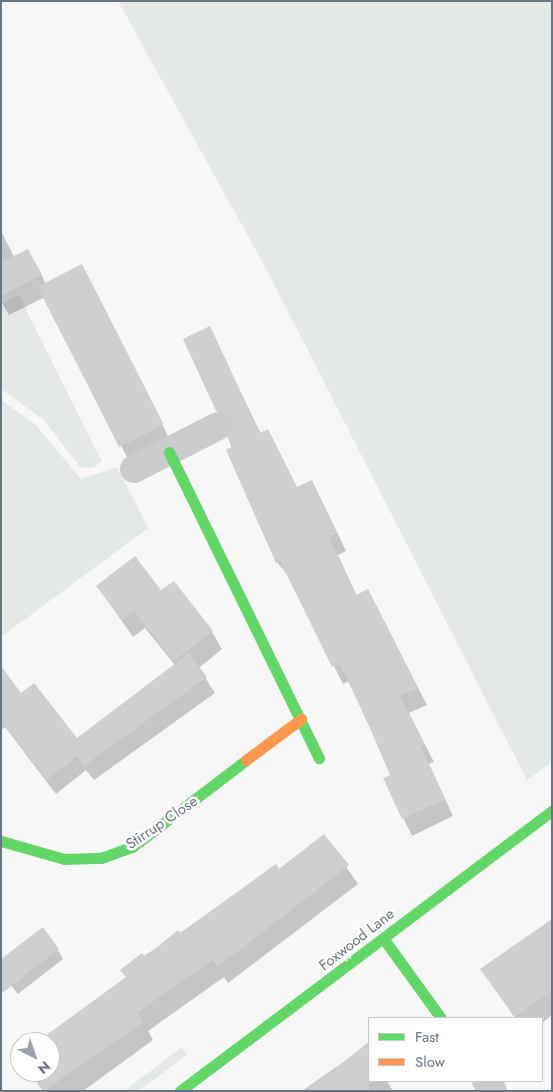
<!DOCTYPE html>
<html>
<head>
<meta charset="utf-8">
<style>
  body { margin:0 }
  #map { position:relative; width:553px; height:1092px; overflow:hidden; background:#f7f7f7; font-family:Jost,sans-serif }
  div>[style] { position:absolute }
  .green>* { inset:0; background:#e5e9e5 }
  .shadow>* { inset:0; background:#0003 }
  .building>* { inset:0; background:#cecfd0; transform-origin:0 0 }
  .street>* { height:28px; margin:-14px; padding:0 14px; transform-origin:14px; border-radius:14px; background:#ccccce }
  .fast>* { height:11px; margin:-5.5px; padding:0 5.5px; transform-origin:5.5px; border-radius:5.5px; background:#63d668 }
  .slow>* { height:11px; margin:-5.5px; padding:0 5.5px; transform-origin:5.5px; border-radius:5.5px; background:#ff974d }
  span { translate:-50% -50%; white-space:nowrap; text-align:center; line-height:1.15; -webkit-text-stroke:5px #fff; paint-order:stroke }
  .street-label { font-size:15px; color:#6a7584 }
  .frame { position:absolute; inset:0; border:2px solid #6a7584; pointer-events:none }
  .legend { position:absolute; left:368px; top:1017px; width:175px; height:65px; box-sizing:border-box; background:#fff; border:1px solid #c3c8ce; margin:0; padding:6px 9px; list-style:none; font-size:15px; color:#6a7584 }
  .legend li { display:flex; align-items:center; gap:10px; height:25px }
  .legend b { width:25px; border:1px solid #c3c8ce }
  .north { position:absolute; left:10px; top:1032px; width:50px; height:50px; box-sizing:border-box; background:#fff; border:1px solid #c3c8ce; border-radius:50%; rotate:139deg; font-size:14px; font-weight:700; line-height:20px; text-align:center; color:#6a7584 }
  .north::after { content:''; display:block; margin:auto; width:18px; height:22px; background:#9ba2ac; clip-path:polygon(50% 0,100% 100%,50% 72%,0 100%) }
</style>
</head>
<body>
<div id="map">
  <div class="green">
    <i style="clip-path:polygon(118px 1px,552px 1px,552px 762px,527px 780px,271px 278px)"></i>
    <i style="clip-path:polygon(19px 295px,102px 462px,92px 468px,80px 467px,44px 420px,1px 389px,1px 304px)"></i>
    <i style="clip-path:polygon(1px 400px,35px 424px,81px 479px,117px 467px,148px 528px,1px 637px)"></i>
    <i style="clip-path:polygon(182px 1047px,187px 1055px,139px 1091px,124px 1091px)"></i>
  </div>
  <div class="shadow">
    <i style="clip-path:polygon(1px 231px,14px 257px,38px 268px,46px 284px,92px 284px,172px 444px,131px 465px,45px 297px,9px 315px,1px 301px)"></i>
    <i style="clip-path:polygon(209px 328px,261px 434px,298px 489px,311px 482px,321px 499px,346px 551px,338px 555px,357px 596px,368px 590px,427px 705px,409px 713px,434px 762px,429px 764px,453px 816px,412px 836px,384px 779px,392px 775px,349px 681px,343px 684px,290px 578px,277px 562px,217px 410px)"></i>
    <i style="clip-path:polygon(98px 587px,160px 592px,212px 632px,222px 649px,199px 668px,215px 693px,94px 780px,86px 770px,56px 794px,5px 727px,1px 730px,1px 668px,21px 694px,77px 740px,175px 665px,145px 628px,133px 637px)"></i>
    <i style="clip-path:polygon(324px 835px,358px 884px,228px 983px,224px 977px,148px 1031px,153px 1040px,83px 1091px,43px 1091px,30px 1072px,50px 1072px,50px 1042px,40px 1042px,127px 978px,122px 970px,279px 870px)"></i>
    <i style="clip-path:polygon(552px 923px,552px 1015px,542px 1023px,542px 1018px,515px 1018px,481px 969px)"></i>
    <i style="clip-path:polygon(58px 950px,63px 959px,18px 994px,1px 973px)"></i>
    <i style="clip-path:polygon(362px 1049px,369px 1058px,369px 1081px,387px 1081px,393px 1091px,302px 1091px)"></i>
  </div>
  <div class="building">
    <i style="clip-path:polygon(28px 249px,42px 275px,1px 296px,1px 262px)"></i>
    <i style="left:82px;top:264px;width:180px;height:50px;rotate:63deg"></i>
    <i style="clip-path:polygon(210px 326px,260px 433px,268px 429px,297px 487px,312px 480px,337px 533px,329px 537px,356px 595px,368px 589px,418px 688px,400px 696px,425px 745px,421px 747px,445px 799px,402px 819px,383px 778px,390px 775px,369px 726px,340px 664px,332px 667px,280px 561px,276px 563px,226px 450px,233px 446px,228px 437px,232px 419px,216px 411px,183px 339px)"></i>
    <i style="clip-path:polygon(135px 556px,161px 590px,174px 581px,213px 631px,174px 661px,134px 611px,122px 620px,96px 586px)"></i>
    <i style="clip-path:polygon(189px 653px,207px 677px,84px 766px,77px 756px,47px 780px,1px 721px,1px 666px,21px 693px,34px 683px,77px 738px)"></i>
    <i style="clip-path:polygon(324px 834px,349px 865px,249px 943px,217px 966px,213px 960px,137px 1013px,144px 1022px,44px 1091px,31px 1072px,50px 1072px,50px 1042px,37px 1042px,126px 977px,120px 970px,142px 953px,145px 957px,178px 930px,180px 933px,276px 864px,279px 869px)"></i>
    <i style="clip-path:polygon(552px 919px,552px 991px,515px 1017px,480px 969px)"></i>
    <i style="clip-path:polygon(43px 927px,59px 949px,1px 994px,1px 959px)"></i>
    <i style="clip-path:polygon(369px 1042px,369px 1091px,306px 1091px)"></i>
  </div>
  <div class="street">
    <i style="left:134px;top:469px;width:94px;rotate:-27.1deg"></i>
    <i style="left:486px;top:1081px;width:12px;rotate:55deg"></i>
  </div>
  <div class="fast">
    <i style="left:169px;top:452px;width:341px;rotate:63.9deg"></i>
    <i style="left:1px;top:841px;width:66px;rotate:15.9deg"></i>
    <i style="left:64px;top:859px;width:37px;rotate:-2deg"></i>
    <i style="left:101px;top:858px;width:33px;rotate:-20deg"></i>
    <i style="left:132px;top:847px;width:143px;rotate:-37.3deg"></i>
    <i style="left:383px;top:938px;width:99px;rotate:54.1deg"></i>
    <i style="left:180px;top:1091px;width:466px;rotate:-37deg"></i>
  </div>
  <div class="slow">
    <i style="left:246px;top:760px;width:69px;rotate:-36.7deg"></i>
  </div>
  <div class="street-label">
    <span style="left:162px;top:823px;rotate:-34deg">Stirrup Close</span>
    <span style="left:357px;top:940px;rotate:-38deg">Foxwood Lane</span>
  </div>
  <div class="frame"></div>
  <ul class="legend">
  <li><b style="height:6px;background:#63d668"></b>Fast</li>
  <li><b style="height:6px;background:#ff974d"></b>Slow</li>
  </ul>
  <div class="north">N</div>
</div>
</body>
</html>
